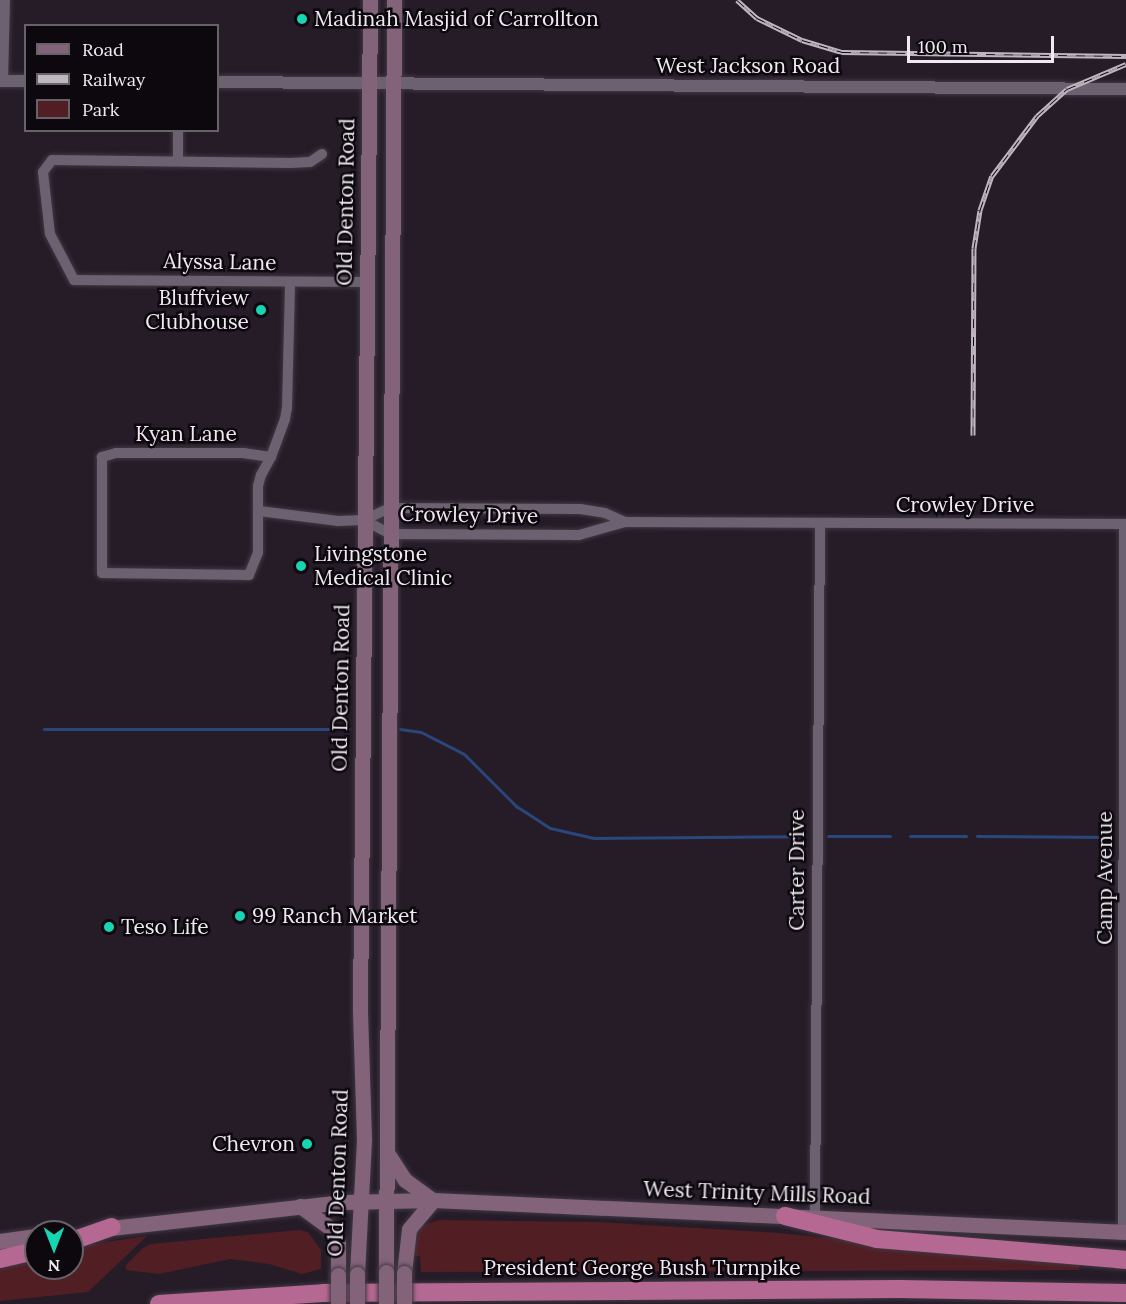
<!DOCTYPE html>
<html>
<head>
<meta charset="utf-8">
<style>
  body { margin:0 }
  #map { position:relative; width:1126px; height:1304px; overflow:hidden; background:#251c28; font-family:Lora,serif }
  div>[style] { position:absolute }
  .green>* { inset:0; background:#511e24 }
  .stream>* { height:3px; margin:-1.5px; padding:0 1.5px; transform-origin:1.5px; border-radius:1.5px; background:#2a477b }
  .roads { filter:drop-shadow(0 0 2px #403842) drop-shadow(0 0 2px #403842) }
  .minor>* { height:10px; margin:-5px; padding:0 5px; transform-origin:5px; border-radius:5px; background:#6c6170 }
  .tertiary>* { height:12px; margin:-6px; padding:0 6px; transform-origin:6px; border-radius:6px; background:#6c6170 }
  .secondary>* { height:15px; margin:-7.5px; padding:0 7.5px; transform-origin:7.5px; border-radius:7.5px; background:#82637a }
  .motorway>* { height:18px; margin:-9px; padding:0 9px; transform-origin:9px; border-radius:9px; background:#b56892 }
  .rail>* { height:5px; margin-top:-2.5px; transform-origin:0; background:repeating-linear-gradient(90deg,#0c080d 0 9px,#beb7c0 0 18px); box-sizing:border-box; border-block:2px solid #beb7c0 }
  .bridges { filter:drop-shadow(0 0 2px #403842) drop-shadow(0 0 2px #403842) }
  .secondary-bridge>* { height:15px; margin:-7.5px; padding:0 7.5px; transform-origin:7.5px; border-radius:7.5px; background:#82637a }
  .dots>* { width:16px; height:16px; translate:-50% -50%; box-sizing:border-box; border:3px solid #0c080d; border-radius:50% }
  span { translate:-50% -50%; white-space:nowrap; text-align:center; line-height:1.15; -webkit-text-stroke:5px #0c080d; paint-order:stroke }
  .poi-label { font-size:21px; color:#f0e9f2 }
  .left { translate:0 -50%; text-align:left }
  .right { translate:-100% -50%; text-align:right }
  .street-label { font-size:21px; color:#f0e9f2 }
  .legend { position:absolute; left:24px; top:24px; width:195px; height:108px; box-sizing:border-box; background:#0c080d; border:2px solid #676269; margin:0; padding:8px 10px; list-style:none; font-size:18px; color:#f0e9f2 }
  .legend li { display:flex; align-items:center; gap:12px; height:30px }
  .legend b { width:30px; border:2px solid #676269 }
  .north { position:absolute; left:24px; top:1220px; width:60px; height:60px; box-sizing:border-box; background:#0c080d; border:2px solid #676269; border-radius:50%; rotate:180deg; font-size:16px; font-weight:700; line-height:24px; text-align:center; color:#f0e9f2 }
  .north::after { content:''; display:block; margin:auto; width:21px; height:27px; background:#17d5b2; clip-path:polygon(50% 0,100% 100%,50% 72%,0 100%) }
  .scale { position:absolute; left:907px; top:36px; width:147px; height:27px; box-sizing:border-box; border:3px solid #f0e9f2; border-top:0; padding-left:8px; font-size:18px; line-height:21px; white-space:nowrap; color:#f0e9f2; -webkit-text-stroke:4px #0c080d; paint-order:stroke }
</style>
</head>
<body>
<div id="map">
  <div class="green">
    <i style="clip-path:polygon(438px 1220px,598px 1222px,779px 1233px,1080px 1264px,1079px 1270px,421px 1272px,420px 1256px,410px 1256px,416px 1228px)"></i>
    <i style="clip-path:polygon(299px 1230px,308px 1232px,321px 1250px,321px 1269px,302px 1274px,269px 1264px,230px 1259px,159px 1274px,126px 1270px,126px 1265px,143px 1248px,151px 1244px)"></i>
    <i style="clip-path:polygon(147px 1236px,88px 1292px,0 1301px,0 1263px,36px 1255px,36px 1268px,72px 1268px,72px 1247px)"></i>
  </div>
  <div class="stream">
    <i style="left:44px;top:729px;width:305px"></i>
    <i style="left:400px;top:729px;width:21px;rotate:8deg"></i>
    <i style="left:421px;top:732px;width:48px;rotate:27.1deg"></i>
    <i style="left:464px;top:754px;width:74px;rotate:45deg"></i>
    <i style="left:516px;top:806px;width:40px;rotate:32.9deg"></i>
    <i style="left:550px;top:828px;width:45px;rotate:12.8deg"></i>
    <i style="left:594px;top:838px;width:211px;rotate:-0.5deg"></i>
    <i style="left:828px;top:836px;width:62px"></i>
    <i style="left:910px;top:836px;width:56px"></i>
    <i style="left:977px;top:836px;width:135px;rotate:0.4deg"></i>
  </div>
  <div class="roads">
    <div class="minor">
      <i style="left:322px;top:154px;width:14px;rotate:146deg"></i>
      <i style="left:310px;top:162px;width:20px;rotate:177deg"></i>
      <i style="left:290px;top:163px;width:238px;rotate:-179.3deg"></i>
      <i style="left:52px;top:160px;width:15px;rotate:127deg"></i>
      <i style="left:43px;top:172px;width:62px;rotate:83.6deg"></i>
      <i style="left:50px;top:234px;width:52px;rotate:62.4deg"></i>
      <i style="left:74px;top:280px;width:292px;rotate:0.4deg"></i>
      <i style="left:178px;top:161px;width:31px;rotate:-90deg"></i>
      <i style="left:271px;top:457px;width:27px;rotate:-172deg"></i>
      <i style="left:244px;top:453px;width:128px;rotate:180deg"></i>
      <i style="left:116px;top:453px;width:15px;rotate:164deg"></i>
      <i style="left:102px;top:457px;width:116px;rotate:90deg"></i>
      <i style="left:102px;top:573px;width:147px;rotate:0.8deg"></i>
      <i style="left:249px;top:575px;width:24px;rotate:-68deg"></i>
      <i style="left:258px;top:553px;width:67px;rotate:-90deg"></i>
      <i style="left:258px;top:486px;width:11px;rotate:-75deg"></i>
      <i style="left:261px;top:475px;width:21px;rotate:-61deg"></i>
      <i style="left:271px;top:457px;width:40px;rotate:-69.8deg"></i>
      <i style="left:285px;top:419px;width:11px;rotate:-80deg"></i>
      <i style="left:287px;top:408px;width:125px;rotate:-88.6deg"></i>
      <i style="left:259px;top:511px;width:80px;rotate:7.2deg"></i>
      <i style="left:338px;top:521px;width:26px;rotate:-2deg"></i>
      <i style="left:364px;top:520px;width:29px;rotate:-25deg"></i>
      <i style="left:390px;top:508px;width:190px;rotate:0.3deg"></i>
      <i style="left:580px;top:509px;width:25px;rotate:9deg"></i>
      <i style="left:605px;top:513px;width:22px;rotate:24deg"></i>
      <i style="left:364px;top:520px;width:30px;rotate:28deg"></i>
      <i style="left:390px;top:534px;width:189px;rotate:0.3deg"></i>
      <i style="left:579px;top:535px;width:48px;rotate:-15.8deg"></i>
      <i style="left:625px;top:522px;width:501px;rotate:0.23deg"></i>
      <i style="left:815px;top:1217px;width:693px;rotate:-89.59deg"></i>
      <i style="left:1123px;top:1232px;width:708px;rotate:-89.92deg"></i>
    </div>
    <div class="tertiary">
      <i style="left:0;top:81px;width:26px"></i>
      <i style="left:2px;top:81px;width:81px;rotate:-88.6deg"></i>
      <i style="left:218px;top:82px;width:908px;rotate:0.44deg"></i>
    </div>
    <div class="secondary">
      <i style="left:388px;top:1154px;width:31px;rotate:57deg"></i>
      <i style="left:405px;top:1180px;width:34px;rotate:36deg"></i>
      <i style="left:300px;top:1206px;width:41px;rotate:36deg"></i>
      <i style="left:333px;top:1230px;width:14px;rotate:69deg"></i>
      <i style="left:338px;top:1243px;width:32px;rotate:90deg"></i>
      <i style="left:102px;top:1229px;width:243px;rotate:-6.4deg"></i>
      <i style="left:343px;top:1202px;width:90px;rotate:-1.3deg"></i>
      <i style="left:433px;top:1200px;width:694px;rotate:2.64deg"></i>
      <i style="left:0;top:1241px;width:36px;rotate:-8deg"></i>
      <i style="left:386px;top:1272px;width:1272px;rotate:-89.64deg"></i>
      <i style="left:404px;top:1273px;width:44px;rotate:-83.5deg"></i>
      <i style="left:409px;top:1229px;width:38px;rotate:-50deg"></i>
      <i style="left:357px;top:1274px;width:135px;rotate:-87deg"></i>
      <i style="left:364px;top:1139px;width:129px;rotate:-91.8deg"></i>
      <i style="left:360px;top:1010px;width:1010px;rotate:-89.43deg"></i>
    </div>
    <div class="motorway">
      <i style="left:785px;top:1216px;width:95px;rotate:14deg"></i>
      <i style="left:877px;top:1239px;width:250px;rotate:4.8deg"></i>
      <i style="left:72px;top:1241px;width:42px;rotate:-19.3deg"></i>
      <i style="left:0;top:1259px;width:37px;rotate:-13deg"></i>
      <i style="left:159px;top:1304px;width:164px;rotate:-3.8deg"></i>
      <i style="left:323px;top:1293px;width:577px;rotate:-0.4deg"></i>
      <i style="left:900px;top:1289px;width:226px;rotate:1deg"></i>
    </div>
  </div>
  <div class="rail">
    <i style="left:737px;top:0;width:27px;rotate:42deg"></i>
    <i style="left:757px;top:18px;width:50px;rotate:26.1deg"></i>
    <i style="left:802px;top:40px;width:42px;rotate:16.7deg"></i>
    <i style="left:842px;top:52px;width:284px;rotate:0.8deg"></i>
    <i style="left:973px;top:435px;width:187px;rotate:-89.7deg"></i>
    <i style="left:974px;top:248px;width:38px;rotate:-81deg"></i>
    <i style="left:980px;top:210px;width:36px;rotate:-71deg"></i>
    <i style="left:992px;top:176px;width:75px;rotate:-53.1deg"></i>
    <i style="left:1037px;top:116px;width:40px;rotate:-42deg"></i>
    <i style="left:1067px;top:89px;width:64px;rotate:-23deg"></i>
  </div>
  <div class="bridges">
    <div class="secondary-bridge">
      <i style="left:404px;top:1273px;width:31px;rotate:90deg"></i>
      <i style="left:357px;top:1274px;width:30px;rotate:90deg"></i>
      <i style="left:338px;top:1275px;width:29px;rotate:90deg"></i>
      <i style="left:386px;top:1304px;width:32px;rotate:-90deg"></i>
    </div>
  </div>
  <div class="dots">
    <i style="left:302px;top:19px;background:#17d5b2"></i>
    <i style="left:261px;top:310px;background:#17d5b2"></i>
    <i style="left:301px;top:566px;background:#17d5b2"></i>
    <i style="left:240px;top:916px;background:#17d5b2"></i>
    <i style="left:109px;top:927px;background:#17d5b2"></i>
    <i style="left:307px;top:1144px;background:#17d5b2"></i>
  </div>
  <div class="poi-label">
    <span class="left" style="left:314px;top:19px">Madinah Masjid of Carrollton</span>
    <span class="right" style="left:249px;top:310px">Bluffview<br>Clubhouse</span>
    <span class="left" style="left:314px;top:566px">Livingstone<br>Medical Clinic</span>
    <span class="left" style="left:252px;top:916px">99 Ranch Market</span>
    <span class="left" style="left:121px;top:927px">Teso Life</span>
    <span class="right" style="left:295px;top:1144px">Chevron</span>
  </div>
  <div class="street-label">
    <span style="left:748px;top:66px">West Jackson Road</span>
    <span style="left:346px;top:202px;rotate:-89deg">Old Denton Road</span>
    <span style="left:220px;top:262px;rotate:1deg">Alyssa Lane</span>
    <span style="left:186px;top:434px">Kyan Lane</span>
    <span style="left:965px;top:505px">Crowley Drive</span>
    <span style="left:469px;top:515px;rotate:1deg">Crowley Drive</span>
    <span style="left:341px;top:688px;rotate:-89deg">Old Denton Road</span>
    <span style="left:797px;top:870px;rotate:-90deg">Carter Drive</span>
    <span style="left:1105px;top:878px;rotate:-90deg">Camp Avenue</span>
    <span style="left:338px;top:1173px;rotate:-88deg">Old Denton Road</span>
    <span style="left:757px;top:1193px;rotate:2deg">West Trinity Mills Road</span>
    <span style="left:642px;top:1268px">President George Bush Turnpike</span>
  </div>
  <ul class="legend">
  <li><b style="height:8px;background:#82637a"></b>Road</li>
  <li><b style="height:8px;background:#beb7c0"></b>Railway</li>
  <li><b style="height:16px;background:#511e24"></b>Park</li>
  </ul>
  <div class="north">N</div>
  <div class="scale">100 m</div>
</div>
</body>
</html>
